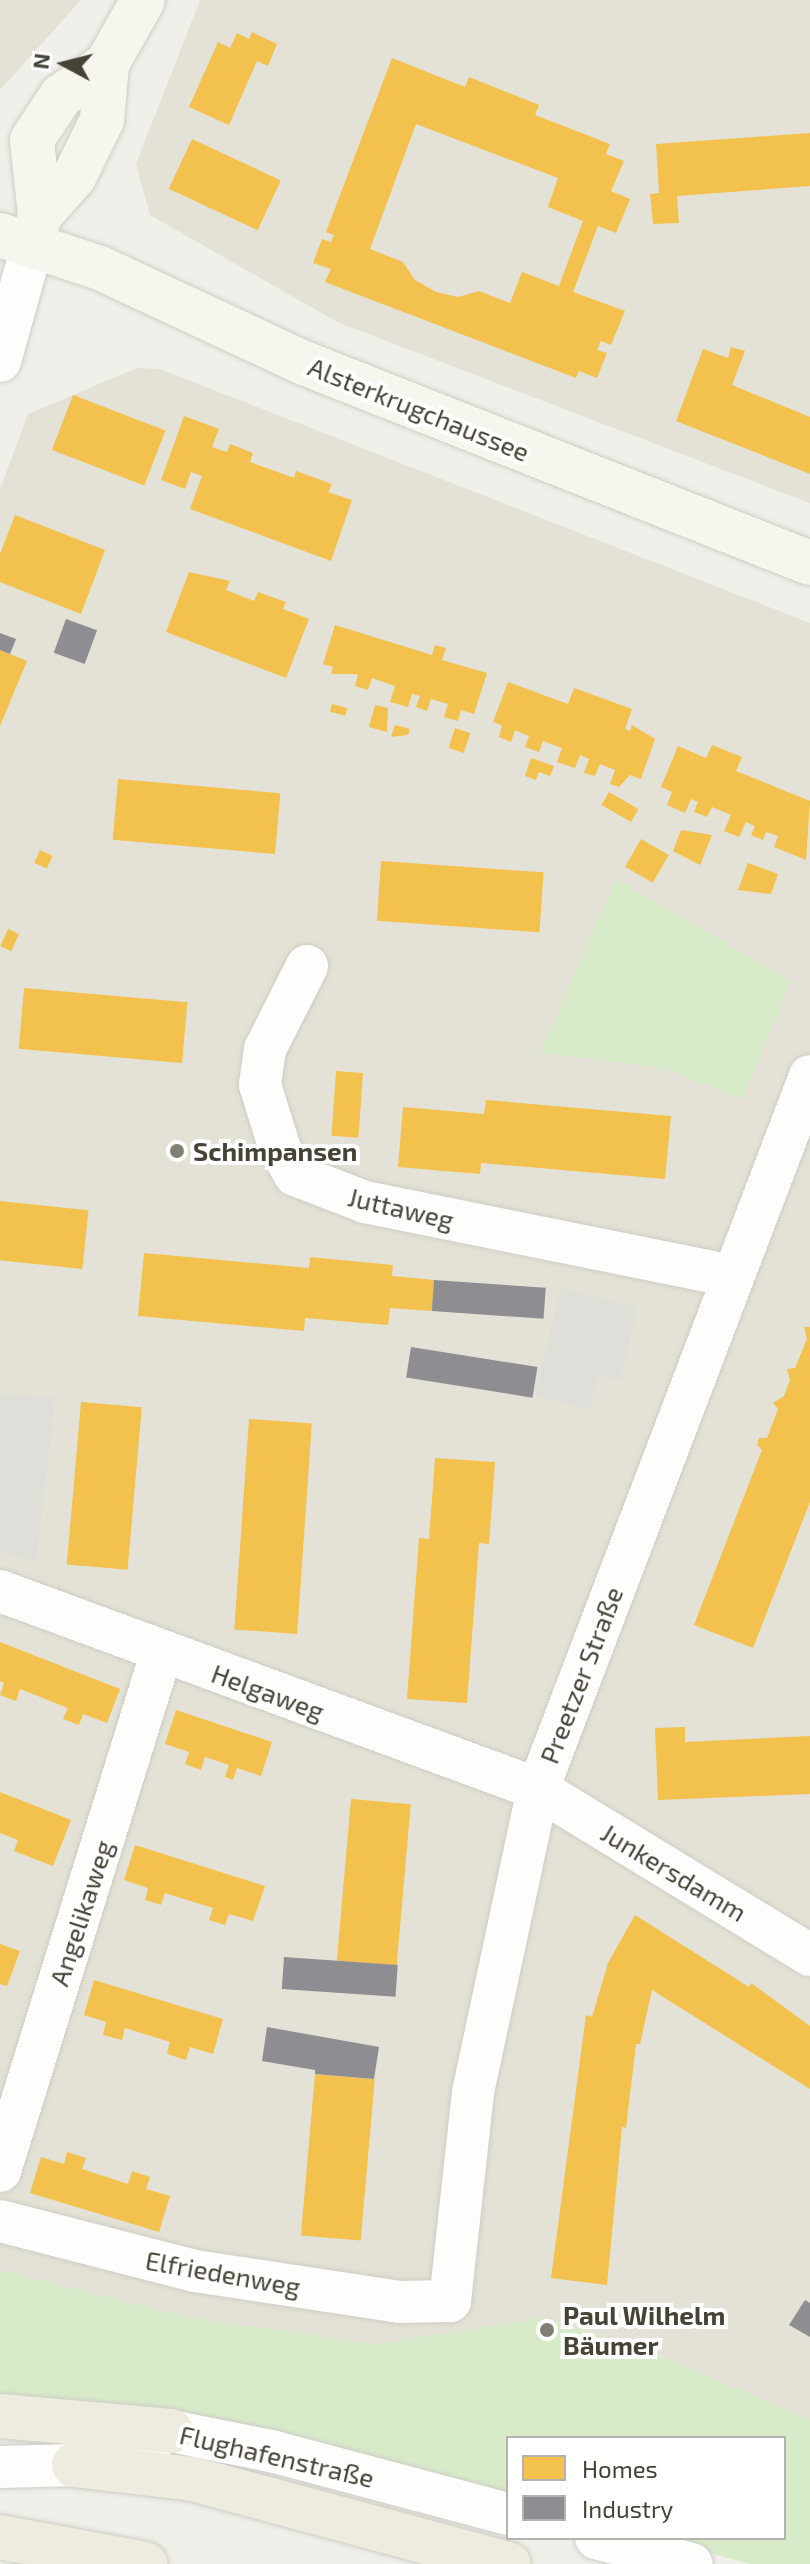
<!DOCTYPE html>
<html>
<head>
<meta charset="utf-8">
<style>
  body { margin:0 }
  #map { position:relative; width:810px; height:2564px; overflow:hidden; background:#f0efe9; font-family:"Exo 2",sans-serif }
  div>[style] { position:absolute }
  .residential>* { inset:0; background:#e4e2d6 }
  .green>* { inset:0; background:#d7ebc9 }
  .parking>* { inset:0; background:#dfded9 }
  .homes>* { inset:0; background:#f2c14e; transform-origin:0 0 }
  .industry>* { inset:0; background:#8d8d92; transform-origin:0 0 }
  .roads { filter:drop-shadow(0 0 2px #cecdc6) drop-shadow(0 0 2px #cecdc6) }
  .minor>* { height:42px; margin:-21px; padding:0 21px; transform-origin:21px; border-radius:21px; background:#fdfdfc }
  .secondary>* { height:44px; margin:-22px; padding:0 22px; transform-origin:22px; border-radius:22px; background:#f6f5ee }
  .trunk>* { height:44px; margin:-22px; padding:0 22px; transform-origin:22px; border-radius:22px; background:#eeecde }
  .dots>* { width:22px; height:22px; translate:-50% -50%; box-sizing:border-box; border:4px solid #fff; border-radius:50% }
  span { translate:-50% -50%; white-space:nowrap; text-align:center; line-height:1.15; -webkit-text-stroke:8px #fff; paint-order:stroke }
  .street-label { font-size:26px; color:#464235 }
  .poi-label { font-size:26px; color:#464235; font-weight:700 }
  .left { translate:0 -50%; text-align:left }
  .legend { position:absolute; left:506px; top:2436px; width:280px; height:104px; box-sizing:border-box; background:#fff; border:2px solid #b5b3ae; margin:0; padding:10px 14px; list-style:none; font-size:24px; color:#464235 }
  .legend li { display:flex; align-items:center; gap:16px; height:40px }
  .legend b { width:40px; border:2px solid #b5b3ae }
  .north { position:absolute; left:24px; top:24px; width:80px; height:80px; -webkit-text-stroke:6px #fff; paint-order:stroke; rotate:277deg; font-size:22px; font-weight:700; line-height:32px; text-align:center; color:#464235 }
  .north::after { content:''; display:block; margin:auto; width:28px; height:36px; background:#464235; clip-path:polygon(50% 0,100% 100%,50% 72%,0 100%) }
</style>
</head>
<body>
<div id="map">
  <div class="residential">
    <i style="clip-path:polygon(0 0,81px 0,0 90px)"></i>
    <i style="clip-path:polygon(200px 0,810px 0,810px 503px,337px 322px,150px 215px,136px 164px)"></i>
    <i style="clip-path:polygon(137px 368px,160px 369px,810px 623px,810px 2420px,645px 2349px,542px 2318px,376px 2344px,186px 2317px,0 2270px,0 489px,28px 414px)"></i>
  </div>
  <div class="green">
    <i style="clip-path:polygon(616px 879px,791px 981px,743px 1099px,666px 1069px,541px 1052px)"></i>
    <i style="clip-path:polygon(0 2270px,186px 2317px,376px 2344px,542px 2318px,644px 2349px,810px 2420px,810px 2564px,751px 2564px,652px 2538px,784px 2538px,784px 2438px,508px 2438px,508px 2500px,0 2400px)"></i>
  </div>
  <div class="parking">
    <i style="clip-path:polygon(561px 1288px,638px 1307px,620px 1381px,598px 1376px,590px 1409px,535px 1396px)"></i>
    <i style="clip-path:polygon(0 1394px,55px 1397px,36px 1562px,0 1553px)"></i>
  </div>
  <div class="homes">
    <i style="clip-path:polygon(252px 32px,277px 44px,268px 66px,257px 61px,229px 125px,189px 107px,218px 42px,230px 48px,237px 33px,249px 39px)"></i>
    <i style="clip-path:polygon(evenodd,392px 58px,465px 87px,469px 77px,539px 105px,535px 115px,610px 144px,606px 154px,624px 161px,611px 191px,630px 199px,616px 233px,598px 226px,573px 292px,625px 311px,611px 345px,601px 341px,597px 350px,607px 353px,597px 378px,579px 371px,576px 378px,325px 282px,331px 269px,313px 263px,322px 239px,331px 242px,334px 235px,326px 232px,392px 58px,416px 124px,558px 178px,548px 207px,583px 221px,559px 286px,522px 272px,510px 303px,479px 291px,458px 297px,436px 292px,415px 280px,403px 262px,370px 249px,416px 124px)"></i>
    <i style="clip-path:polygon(810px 133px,810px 186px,677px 196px,679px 223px,653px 224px,650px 194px,659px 193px,656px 144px)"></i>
    <i style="left:192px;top:139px;width:98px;height:55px;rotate:25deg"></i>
    <i style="clip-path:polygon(731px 347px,745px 351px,732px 385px,810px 417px,810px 474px,676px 421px,703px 349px,728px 358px)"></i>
    <i style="left:73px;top:395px;width:99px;height:59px;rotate:21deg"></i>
    <i style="clip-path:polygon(184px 416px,219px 429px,212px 447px,227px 452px,230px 444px,253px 453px,250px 462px,294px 478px,296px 471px,332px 484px,328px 492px,352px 500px,331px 561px,190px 509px,202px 476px,191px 472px,185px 489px,161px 480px)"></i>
    <i style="clip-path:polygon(15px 515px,105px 550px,81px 614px,0 582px,0 554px)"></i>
    <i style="clip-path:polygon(189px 572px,230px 581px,226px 590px,254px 601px,258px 592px,286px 602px,283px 609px,309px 619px,286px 678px,166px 632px)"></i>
    <i style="clip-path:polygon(335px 625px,432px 655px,435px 645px,446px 648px,442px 660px,487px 673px,474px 714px,461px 710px,458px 721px,444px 717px,448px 704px,431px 699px,427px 711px,416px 707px,420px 696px,412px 694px,408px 707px,390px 702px,395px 686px,372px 678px,368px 690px,355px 686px,358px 674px,331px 674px,333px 667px,323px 664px)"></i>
    <i style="clip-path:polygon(0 650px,27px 661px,0 726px)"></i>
    <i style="clip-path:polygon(508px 682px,568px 704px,574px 688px,632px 709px,625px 729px,630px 731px,632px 725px,655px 739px,641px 779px,630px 775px,619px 787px,610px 784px,615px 770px,600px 764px,595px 776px,584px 773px,589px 759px,580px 755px,575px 768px,557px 762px,562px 748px,543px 741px,539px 752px,525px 747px,529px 736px,515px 730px,511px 742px,499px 737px,502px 725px,493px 722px)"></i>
    <i style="left:332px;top:704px;width:16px;height:8px;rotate:15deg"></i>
    <i style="clip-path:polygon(375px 705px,388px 708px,387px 732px,369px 727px)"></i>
    <i style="clip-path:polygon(395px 725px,410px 729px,408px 735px,391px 737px)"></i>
    <i style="left:455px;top:728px;width:16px;height:21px;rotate:18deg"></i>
    <i style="clip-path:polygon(712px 745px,742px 757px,736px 771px,810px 801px,806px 860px,774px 847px,778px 836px,766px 832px,763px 840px,751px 835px,755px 826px,746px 822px,739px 837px,724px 831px,731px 815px,712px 807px,707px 817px,694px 812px,698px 802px,691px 799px,685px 813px,667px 805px,672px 792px,661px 787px,678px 746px,706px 758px)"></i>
    <i style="clip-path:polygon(531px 758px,554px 766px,550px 776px,539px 772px,536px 780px,525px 776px)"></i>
    <i style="left:118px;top:779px;width:163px;height:61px;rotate:5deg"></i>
    <i style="left:609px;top:792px;width:34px;height:15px;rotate:30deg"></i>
    <i style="clip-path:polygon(681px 830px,712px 835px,700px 865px,673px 851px)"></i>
    <i style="left:641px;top:839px;width:32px;height:32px;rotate:30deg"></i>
    <i style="left:40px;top:850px;width:14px;height:14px;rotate:25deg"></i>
    <i style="left:381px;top:861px;width:163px;height:60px;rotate:4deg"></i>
    <i style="clip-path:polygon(748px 863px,778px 874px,771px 894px,738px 890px)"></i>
    <i style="left:8px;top:929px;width:12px;height:19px;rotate:24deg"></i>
    <i style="left:24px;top:988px;width:164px;height:61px;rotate:5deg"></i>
    <i style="left:336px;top:1071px;width:27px;height:65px;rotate:4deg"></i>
    <i style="clip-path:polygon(486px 1100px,671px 1116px,665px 1179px,481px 1163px,480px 1174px,398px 1167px,403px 1107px,484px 1114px)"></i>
    <i style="left:0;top:1201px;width:89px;height:59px;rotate:6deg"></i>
    <i style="clip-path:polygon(144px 1253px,309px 1268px,310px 1257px,393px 1265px,392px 1276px,434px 1280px,432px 1311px,390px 1308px,388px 1325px,305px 1318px,304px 1331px,138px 1316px)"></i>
    <i style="clip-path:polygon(804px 1327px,810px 1327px,810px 1502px,753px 1648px,694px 1625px,762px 1450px,757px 1445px,759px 1438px,767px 1438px,778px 1409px,773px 1403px,784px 1396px,790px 1380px,787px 1369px,795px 1368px,807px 1339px)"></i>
    <i style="left:81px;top:1402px;width:61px;height:163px;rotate:5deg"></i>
    <i style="left:249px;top:1419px;width:63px;height:211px;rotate:4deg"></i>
    <i style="clip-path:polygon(435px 1458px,495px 1462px,489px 1544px,479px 1543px,467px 1703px,407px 1699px,419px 1538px,429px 1539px)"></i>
    <i style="clip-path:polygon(0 1642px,120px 1689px,107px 1723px,83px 1714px,79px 1725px,63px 1719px,68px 1708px,20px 1689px,16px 1701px,0 1695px,4px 1683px,0 1681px)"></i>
    <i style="clip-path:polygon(176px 1710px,272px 1742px,261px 1776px,237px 1768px,233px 1780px,225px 1777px,229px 1765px,205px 1757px,201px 1770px,185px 1764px,189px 1752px,165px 1744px)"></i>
    <i style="clip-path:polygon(685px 1727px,685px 1742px,810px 1736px,810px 1794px,658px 1800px,655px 1728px)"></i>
    <i style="clip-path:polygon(0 1792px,71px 1820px,53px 1866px,14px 1851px,18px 1840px,0 1833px)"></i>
    <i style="left:351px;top:1799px;width:60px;height:162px;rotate:5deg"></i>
    <i style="clip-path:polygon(135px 1845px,265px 1886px,253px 1921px,229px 1914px,225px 1925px,209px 1920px,213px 1908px,165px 1893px,161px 1905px,145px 1900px,148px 1888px,124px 1880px)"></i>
    <i style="clip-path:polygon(635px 1915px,749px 1987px,751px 1983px,810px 2026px,810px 2089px,652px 1990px,640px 2044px,636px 2044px,626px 2128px,622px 2127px,607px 2285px,551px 2278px,586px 2015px,592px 2017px,608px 1963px)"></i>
    <i style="clip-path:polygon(0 1944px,20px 1951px,7px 1986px,0 1984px)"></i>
    <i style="clip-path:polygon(94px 1980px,223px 2019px,213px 2054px,190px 2047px,186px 2060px,167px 2054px,170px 2042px,125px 2028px,122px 2040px,103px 2035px,106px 2022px,84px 2015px)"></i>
    <i style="left:315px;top:2074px;width:60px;height:162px;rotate:5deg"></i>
    <i style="clip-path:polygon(67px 2152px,86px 2158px,82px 2169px,128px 2184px,132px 2171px,150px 2177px,146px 2189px,170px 2196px,159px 2232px,30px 2193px,41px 2157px,64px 2164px)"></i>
  </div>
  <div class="industry">
    <i style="left:66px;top:619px;width:33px;height:36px;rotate:20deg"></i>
    <i style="clip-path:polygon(0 633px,16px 639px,10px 654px,0 650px)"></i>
    <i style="left:434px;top:1280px;width:112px;height:31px;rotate:4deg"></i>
    <i style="left:411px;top:1347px;width:128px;height:31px;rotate:9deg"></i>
    <i style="left:284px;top:1957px;width:114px;height:32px;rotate:4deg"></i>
    <i style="clip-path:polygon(267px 2027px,379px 2047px,374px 2079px,315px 2074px,315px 2070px,262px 2061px)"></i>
    <i style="clip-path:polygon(805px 2300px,810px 2303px,810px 2337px,789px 2325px)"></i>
  </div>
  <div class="roads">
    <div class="minor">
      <i style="left:0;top:361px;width:123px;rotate:-74.4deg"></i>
      <i style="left:307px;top:966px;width:93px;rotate:116.8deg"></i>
      <i style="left:265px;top:1049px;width:36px;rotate:98deg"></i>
      <i style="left:260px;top:1085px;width:67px;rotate:72.6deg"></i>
      <i style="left:280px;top:1149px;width:30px;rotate:60deg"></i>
      <i style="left:295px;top:1175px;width:75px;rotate:21.1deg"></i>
      <i style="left:365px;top:1202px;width:373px;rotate:11.4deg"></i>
      <i style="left:0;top:1591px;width:573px;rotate:20.21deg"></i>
      <i style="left:538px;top:1789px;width:319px;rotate:31.4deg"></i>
      <i style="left:0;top:2171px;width:541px;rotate:-72.7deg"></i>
      <i style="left:0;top:2221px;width:201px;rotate:14.4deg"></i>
      <i style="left:195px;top:2271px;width:206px;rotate:8.6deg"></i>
      <i style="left:399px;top:2302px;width:51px;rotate:-1.1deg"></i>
      <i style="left:450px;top:2301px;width:210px;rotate:-83.7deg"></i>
      <i style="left:473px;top:2092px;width:310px;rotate:-77.9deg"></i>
      <i style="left:538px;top:1789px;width:763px;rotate:-69.12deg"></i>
      <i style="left:0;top:2467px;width:74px;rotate:-1.5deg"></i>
      <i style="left:74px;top:2465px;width:103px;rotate:-19.3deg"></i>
      <i style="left:171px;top:2431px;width:106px;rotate:11.4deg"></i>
      <i style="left:275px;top:2452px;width:241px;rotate:14.9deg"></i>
      <i style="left:596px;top:2538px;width:99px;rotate:15.2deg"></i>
    </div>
    <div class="secondary">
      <i style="left:40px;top:215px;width:51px;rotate:-48.2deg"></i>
      <i style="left:74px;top:177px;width:64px;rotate:-63.8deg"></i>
      <i style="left:102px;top:120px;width:56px;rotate:-84.9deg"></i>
      <i style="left:107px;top:64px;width:73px;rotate:-60.6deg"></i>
      <i style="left:35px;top:233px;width:19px;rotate:-74deg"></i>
      <i style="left:40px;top:215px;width:75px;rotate:-96.1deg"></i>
      <i style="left:32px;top:140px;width:53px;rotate:-56.6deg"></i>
      <i style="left:61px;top:96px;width:56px;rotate:-34.8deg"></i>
      <i style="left:0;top:235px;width:105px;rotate:18.3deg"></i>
      <i style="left:100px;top:268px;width:225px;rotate:25deg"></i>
      <i style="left:304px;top:363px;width:544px;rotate:21.57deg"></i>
    </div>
    <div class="trunk">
      <i style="left:0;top:2416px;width:172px;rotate:5deg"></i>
      <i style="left:74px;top:2465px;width:120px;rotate:6.7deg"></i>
      <i style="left:193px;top:2479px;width:327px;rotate:15.1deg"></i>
      <i style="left:0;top:2537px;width:148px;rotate:10.5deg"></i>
    </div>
  </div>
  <div class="dots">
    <i style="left:177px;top:1151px;background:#827f74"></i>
    <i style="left:547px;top:2330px;background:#827f74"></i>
  </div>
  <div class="street-label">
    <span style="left:419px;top:409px;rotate:22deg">Alsterkrugchaussee</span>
    <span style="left:401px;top:1208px;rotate:13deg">Juttaweg</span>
    <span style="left:581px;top:1675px;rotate:-69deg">Preetzer Straße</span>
    <span style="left:268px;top:1692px;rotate:20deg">Helgaweg</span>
    <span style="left:674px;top:1872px;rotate:31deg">Junkersdamm</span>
    <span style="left:81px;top:1913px;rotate:-72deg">Angelikaweg</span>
    <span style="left:223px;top:2273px;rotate:10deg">Elfriedenweg</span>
    <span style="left:277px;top:2456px;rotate:13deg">Flughafenstraße</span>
  </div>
  <div class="poi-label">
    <span class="left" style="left:193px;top:1151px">Schimpansen</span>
    <span class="left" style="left:563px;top:2330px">Paul Wilhelm<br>Bäumer</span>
  </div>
  <ul class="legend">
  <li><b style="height:22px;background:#f2c14e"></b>Homes</li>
  <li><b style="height:22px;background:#8d8d92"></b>Industry</li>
  </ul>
  <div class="north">N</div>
</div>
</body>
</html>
